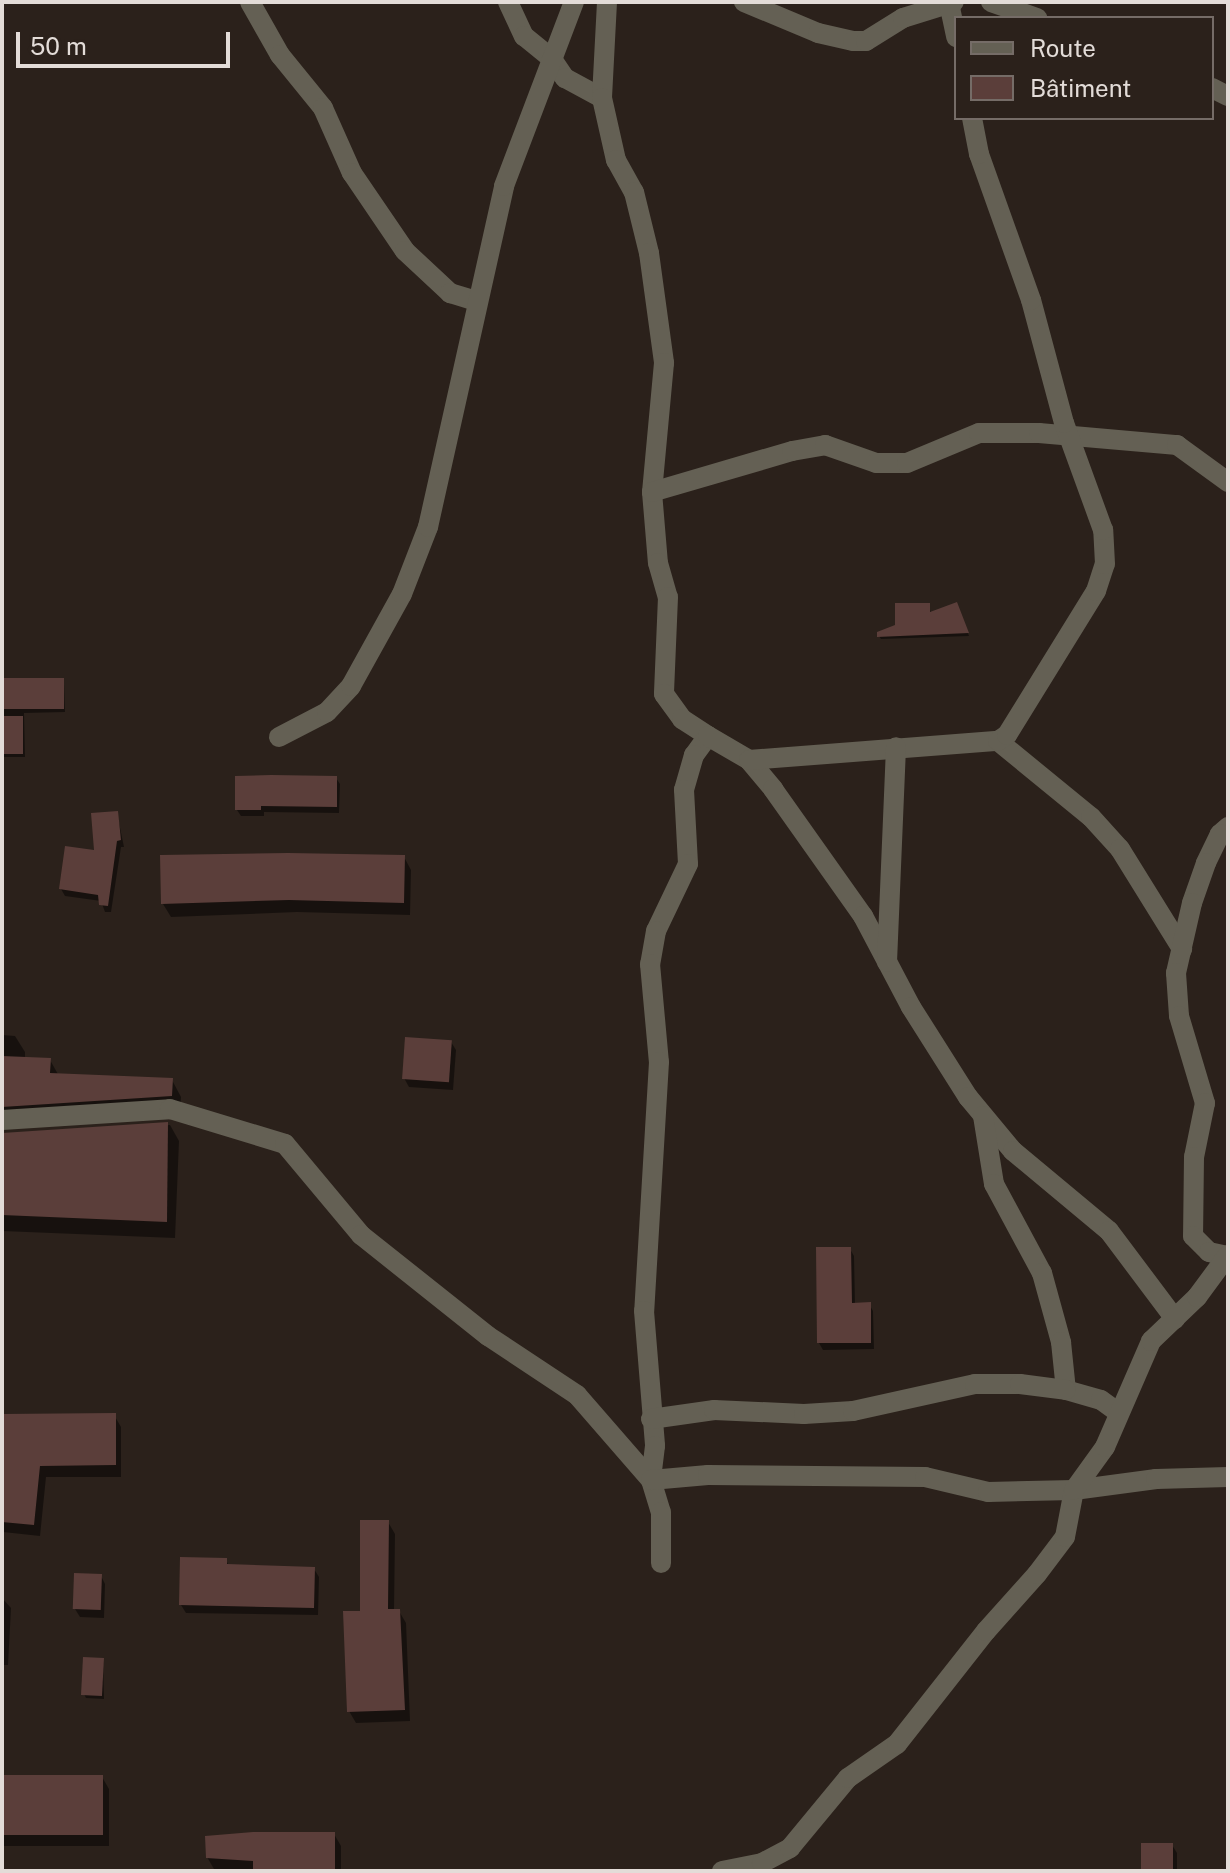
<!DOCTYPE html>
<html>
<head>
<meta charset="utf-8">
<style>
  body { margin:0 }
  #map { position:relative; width:1230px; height:1873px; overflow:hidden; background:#2b211b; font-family:"Public Sans",sans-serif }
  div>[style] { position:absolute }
  .shadow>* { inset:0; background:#0007 }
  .building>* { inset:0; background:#5b3e3a; transform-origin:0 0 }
  .street>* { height:20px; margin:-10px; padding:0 10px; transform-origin:10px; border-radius:10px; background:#646054 }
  span { translate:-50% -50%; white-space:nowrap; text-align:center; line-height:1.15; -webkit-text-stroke:6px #2b211b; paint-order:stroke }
  .frame { position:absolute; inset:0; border:4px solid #e3dcd8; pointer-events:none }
  .legend { position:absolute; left:954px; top:16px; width:260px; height:104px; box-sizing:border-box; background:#2b211b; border:2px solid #756c67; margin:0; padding:10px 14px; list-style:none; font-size:24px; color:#e3dcd8 }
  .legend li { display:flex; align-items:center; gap:16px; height:40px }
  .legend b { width:40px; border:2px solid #756c67 }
  .scale { position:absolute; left:16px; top:32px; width:214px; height:36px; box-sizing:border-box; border:4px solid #e3dcd8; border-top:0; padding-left:10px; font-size:24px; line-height:28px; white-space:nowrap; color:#e3dcd8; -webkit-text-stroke:6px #2b211b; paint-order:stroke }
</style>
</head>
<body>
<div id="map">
  <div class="shadow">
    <i style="clip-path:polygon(929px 605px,931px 614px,958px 608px,969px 636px,881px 639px,879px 636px)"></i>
    <i style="clip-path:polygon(2px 680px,62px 680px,64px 684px,65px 712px,24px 713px,25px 757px,4px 757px,2px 753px)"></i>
    <i style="clip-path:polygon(336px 778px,340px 784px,339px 813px,264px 812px,264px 816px,241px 816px,237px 810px)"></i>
    <i style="clip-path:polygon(117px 813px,124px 847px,121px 847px,111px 912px,105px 912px,101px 901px,65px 896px,61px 889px,96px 852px)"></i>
    <i style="clip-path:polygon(404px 857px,411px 870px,410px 915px,297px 912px,171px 917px,163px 904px)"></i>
    <i style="clip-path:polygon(2px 1035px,15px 1036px,25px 1052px,25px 1059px,50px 1060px,59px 1076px,172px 1080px,181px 1097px,180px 1112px,2px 1128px)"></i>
    <i style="clip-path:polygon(451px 1042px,456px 1050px,453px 1090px,409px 1087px,404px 1078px)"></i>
    <i style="clip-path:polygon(170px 1125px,179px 1141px,175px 1238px,2px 1231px,2px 1135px)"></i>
    <i style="clip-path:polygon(850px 1249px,854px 1256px,855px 1305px,869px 1304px,873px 1311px,874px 1349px,823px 1350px,819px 1343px)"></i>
    <i style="clip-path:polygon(114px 1415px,121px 1427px,121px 1477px,46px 1477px,40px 1536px,3px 1532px,2px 1416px)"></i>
    <i style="clip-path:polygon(388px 1522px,395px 1534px,394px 1611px,399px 1611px,406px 1623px,410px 1721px,356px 1723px,349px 1711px,361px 1612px)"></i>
    <i style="clip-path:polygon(226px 1560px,229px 1566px,314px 1569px,319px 1577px,318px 1615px,186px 1613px,181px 1605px)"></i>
    <i style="clip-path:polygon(101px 1576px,105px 1584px,104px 1618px,80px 1617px,75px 1609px)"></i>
    <i style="clip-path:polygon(2px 1598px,11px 1608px,8px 1665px,2px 1665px)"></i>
    <i style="clip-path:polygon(103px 1660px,104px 1699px,86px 1698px,84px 1694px)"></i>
    <i style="clip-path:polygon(2px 1777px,102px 1777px,109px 1789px,109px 1846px,2px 1846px)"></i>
    <i style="clip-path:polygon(334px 1834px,341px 1846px,341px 1871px,214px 1869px,207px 1857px)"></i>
    <i style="clip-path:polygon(1172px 1845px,1177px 1853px,1177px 1871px,1144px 1871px)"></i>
  </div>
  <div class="building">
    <i style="clip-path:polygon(957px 602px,969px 633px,877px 637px,877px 632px,895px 625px,895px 603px,930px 603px,930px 612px)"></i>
    <i style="left:64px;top:678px;width:31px;height:60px;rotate:90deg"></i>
    <i style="left:2px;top:716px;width:21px;height:38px"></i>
    <i style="clip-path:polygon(271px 775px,337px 776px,337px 807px,261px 806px,261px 810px,235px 810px,235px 776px)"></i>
    <i style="clip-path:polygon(118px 811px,121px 840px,117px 841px,108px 906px,99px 905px,98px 895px,59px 889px,65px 846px,94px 850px,91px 813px)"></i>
    <i style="clip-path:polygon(288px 853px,405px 855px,404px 903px,289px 900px,161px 904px,160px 855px)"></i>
    <i style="left:405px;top:1037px;width:47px;height:42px;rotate:4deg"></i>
    <i style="clip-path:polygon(2px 1056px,51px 1058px,50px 1073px,173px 1078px,172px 1096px,2px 1107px)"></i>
    <i style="clip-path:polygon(168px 1122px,167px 1222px,2px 1215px,2px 1133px)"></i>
    <i style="clip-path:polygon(816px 1247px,851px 1247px,852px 1303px,871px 1302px,871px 1343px,817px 1343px)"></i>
    <i style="clip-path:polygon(116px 1413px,116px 1465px,40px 1466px,34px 1525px,2px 1522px,2px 1414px)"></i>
    <i style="clip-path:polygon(360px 1520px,389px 1520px,388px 1609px,400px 1609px,405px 1710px,347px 1712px,343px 1611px,360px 1611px)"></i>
    <i style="clip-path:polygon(180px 1557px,227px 1558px,227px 1564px,315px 1567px,314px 1608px,179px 1605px)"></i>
    <i style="left:74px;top:1573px;width:28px;height:36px;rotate:2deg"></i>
    <i style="left:83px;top:1657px;width:21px;height:38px;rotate:3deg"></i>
    <i style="left:2px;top:1775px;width:101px;height:60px"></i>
    <i style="clip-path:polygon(253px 1832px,335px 1832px,335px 1871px,253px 1871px,253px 1861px,206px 1858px,205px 1836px)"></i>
    <i style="left:1141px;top:1843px;width:32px;height:28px"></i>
  </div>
  <div class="street">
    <i style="left:250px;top:2px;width:61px;rotate:60.5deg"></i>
    <i style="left:280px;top:55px;width:68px;rotate:50.9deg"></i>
    <i style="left:323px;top:108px;width:71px;rotate:66deg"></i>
    <i style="left:352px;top:173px;width:94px;rotate:55.8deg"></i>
    <i style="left:405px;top:251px;width:62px;rotate:43deg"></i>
    <i style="left:450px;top:293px;width:27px;rotate:17deg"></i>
    <i style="left:508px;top:2px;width:38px;rotate:65deg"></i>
    <i style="left:524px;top:36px;width:36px;rotate:39deg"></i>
    <i style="left:552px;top:59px;width:23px;rotate:56deg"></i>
    <i style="left:565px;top:78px;width:42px;rotate:28.4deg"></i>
    <i style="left:607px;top:2px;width:96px;rotate:93deg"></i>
    <i style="left:602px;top:98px;width:64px;rotate:77.3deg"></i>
    <i style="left:616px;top:160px;width:37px;rotate:61deg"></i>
    <i style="left:634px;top:192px;width:63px;rotate:76.2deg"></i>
    <i style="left:649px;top:253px;width:111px;rotate:82.2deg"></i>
    <i style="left:664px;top:363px;width:130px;rotate:95.3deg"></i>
    <i style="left:652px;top:492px;width:71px;rotate:85.2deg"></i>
    <i style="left:658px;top:563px;width:35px;rotate:74deg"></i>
    <i style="left:668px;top:597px;width:97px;rotate:92.4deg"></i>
    <i style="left:664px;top:694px;width:31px;rotate:54deg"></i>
    <i style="left:682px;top:719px;width:31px;rotate:33deg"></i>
    <i style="left:708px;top:736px;width:24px;rotate:126deg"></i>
    <i style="left:694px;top:755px;width:36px;rotate:106deg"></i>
    <i style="left:684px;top:790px;width:74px;rotate:86.9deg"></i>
    <i style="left:688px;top:864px;width:74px;rotate:115.5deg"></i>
    <i style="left:656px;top:931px;width:34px;rotate:100deg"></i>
    <i style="left:650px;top:964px;width:98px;rotate:84.8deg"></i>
    <i style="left:659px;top:1062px;width:249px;rotate:93.4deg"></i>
    <i style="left:644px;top:1311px;width:135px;rotate:85.3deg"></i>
    <i style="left:655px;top:1446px;width:34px;rotate:97deg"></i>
    <i style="left:651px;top:1480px;width:34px;rotate:73deg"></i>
    <i style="left:661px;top:1512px;width:51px;rotate:90deg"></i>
    <i style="left:744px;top:2px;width:80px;rotate:22.7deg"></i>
    <i style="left:818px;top:33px;width:36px;rotate:13deg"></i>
    <i style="left:853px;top:41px;width:13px"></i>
    <i style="left:866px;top:41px;width:44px;rotate:-31.9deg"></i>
    <i style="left:903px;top:18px;width:53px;rotate:-17.4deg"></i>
    <i style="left:991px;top:2px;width:49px;rotate:19.2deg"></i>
    <i style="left:949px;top:3px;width:35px;rotate:78deg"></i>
    <i style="left:1212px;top:88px;width:18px;rotate:27deg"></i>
    <i style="left:652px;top:492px;width:146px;rotate:-16.3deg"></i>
    <i style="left:792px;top:451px;width:34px;rotate:-10deg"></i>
    <i style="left:825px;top:445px;width:54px;rotate:19.4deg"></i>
    <i style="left:876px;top:463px;width:31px"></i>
    <i style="left:907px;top:463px;width:78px;rotate:-22.6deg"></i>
    <i style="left:979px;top:433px;width:60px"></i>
    <i style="left:1039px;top:433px;width:139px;rotate:5deg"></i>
    <i style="left:1177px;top:445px;width:63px;rotate:36deg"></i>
    <i style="left:708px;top:736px;width:48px;rotate:30.3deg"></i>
    <i style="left:749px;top:760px;width:38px;rotate:50deg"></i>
    <i style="left:773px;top:789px;width:156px;rotate:54.7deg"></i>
    <i style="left:863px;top:916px;width:103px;rotate:62.2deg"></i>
    <i style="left:911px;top:1007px;width:107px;rotate:57.7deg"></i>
    <i style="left:968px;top:1097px;width:70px;rotate:50.2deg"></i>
    <i style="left:1013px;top:1151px;width:125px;rotate:39.8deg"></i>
    <i style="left:1109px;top:1231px;width:110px;rotate:53.1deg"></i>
    <i style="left:279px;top:737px;width:54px;rotate:-27.5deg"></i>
    <i style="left:327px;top:712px;width:35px;rotate:-47deg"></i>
    <i style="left:351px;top:686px;width:105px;rotate:-61deg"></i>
    <i style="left:402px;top:594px;width:72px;rotate:-68.8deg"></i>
    <i style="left:428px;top:527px;width:349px;rotate:-77.4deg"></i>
    <i style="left:504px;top:186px;width:197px;rotate:-69.2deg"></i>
    <i style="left:998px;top:741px;width:120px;rotate:39.3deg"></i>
    <i style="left:1091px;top:817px;width:43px;rotate:47.8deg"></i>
    <i style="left:1120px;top:849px;width:118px;rotate:58.2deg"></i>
    <i style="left:749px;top:760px;width:250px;rotate:-4.4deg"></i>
    <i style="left:998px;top:741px;width:11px;rotate:-34deg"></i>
    <i style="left:1007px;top:735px;width:169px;rotate:-58.3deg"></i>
    <i style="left:1096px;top:591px;width:28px;rotate:-72deg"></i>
    <i style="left:1105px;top:564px;width:34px;rotate:-93deg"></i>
    <i style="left:1103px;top:530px;width:114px;rotate:-110deg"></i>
    <i style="left:1064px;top:423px;width:127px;rotate:-105deg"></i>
    <i style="left:1031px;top:300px;width:155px;rotate:-109.6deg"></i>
    <i style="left:979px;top:154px;width:37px;rotate:-101deg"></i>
    <i style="left:1228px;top:827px;width:11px;rotate:139deg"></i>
    <i style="left:1220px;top:834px;width:32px;rotate:116deg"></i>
    <i style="left:1206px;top:863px;width:42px;rotate:109.3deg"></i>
    <i style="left:1192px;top:903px;width:72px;rotate:102.9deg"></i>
    <i style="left:1176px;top:973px;width:43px;rotate:86deg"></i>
    <i style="left:1179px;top:1016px;width:91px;rotate:73.4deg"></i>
    <i style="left:1205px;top:1103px;width:55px;rotate:101.5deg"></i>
    <i style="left:1194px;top:1157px;width:79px;rotate:90.7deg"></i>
    <i style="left:1193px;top:1236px;width:23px;rotate:45deg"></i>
    <i style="left:1209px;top:1252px;width:19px;rotate:12deg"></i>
    <i style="left:887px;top:962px;width:215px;rotate:-87.6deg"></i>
    <i style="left:983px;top:1116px;width:69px;rotate:80.8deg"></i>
    <i style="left:994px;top:1184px;width:101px;rotate:61.7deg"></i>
    <i style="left:1042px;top:1273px;width:72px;rotate:74.6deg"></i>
    <i style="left:1061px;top:1342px;width:48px;rotate:84.1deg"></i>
    <i style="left:1066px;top:1390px;width:36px;rotate:16deg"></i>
    <i style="left:1101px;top:1400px;width:22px;rotate:36deg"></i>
    <i style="left:2px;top:1120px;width:168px;rotate:-3.7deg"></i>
    <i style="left:170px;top:1109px;width:120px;rotate:16.9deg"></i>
    <i style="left:285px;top:1144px;width:119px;rotate:50.1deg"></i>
    <i style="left:361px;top:1235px;width:162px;rotate:38.5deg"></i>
    <i style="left:488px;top:1336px;width:107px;rotate:33.5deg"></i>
    <i style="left:577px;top:1395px;width:113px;rotate:49deg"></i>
    <i style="left:651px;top:1480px;width:57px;rotate:-5deg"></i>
    <i style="left:708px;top:1475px;width:217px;rotate:0.5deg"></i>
    <i style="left:925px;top:1477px;width:65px;rotate:13.4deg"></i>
    <i style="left:988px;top:1492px;width:86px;rotate:-1.3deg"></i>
    <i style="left:1074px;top:1490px;width:83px;rotate:-7.6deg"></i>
    <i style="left:1156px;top:1479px;width:72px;rotate:-1.6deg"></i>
    <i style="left:651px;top:1419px;width:64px;rotate:-8.1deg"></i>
    <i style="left:714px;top:1410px;width:90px;rotate:2.5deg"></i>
    <i style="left:804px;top:1414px;width:49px;rotate:-3.5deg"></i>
    <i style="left:853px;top:1411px;width:125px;rotate:-12.5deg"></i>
    <i style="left:975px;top:1384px;width:45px"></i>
    <i style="left:1020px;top:1384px;width:46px;rotate:7.4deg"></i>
    <i style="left:722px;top:1871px;width:41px;rotate:-11.3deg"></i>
    <i style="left:762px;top:1863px;width:32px;rotate:-28deg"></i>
    <i style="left:790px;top:1848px;width:91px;rotate:-50.4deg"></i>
    <i style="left:848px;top:1778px;width:60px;rotate:-34.8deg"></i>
    <i style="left:897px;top:1744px;width:144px;rotate:-51.8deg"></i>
    <i style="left:986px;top:1631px;width:76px;rotate:-48.2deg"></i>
    <i style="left:1037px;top:1574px;width:46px;rotate:-52.9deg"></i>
    <i style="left:1065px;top:1537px;width:48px;rotate:-79.2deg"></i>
    <i style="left:1074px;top:1490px;width:53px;rotate:-54.2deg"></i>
    <i style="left:1105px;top:1447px;width:116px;rotate:-66.5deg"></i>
    <i style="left:1151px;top:1341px;width:64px;rotate:-43.7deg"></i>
    <i style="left:1197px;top:1297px;width:52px;rotate:-53.6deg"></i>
  </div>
  <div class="frame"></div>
  <ul class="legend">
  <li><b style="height:10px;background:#646054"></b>Route</li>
  <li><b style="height:22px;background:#5b3e3a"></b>Bâtiment</li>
  </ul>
  <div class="scale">50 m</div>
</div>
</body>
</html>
